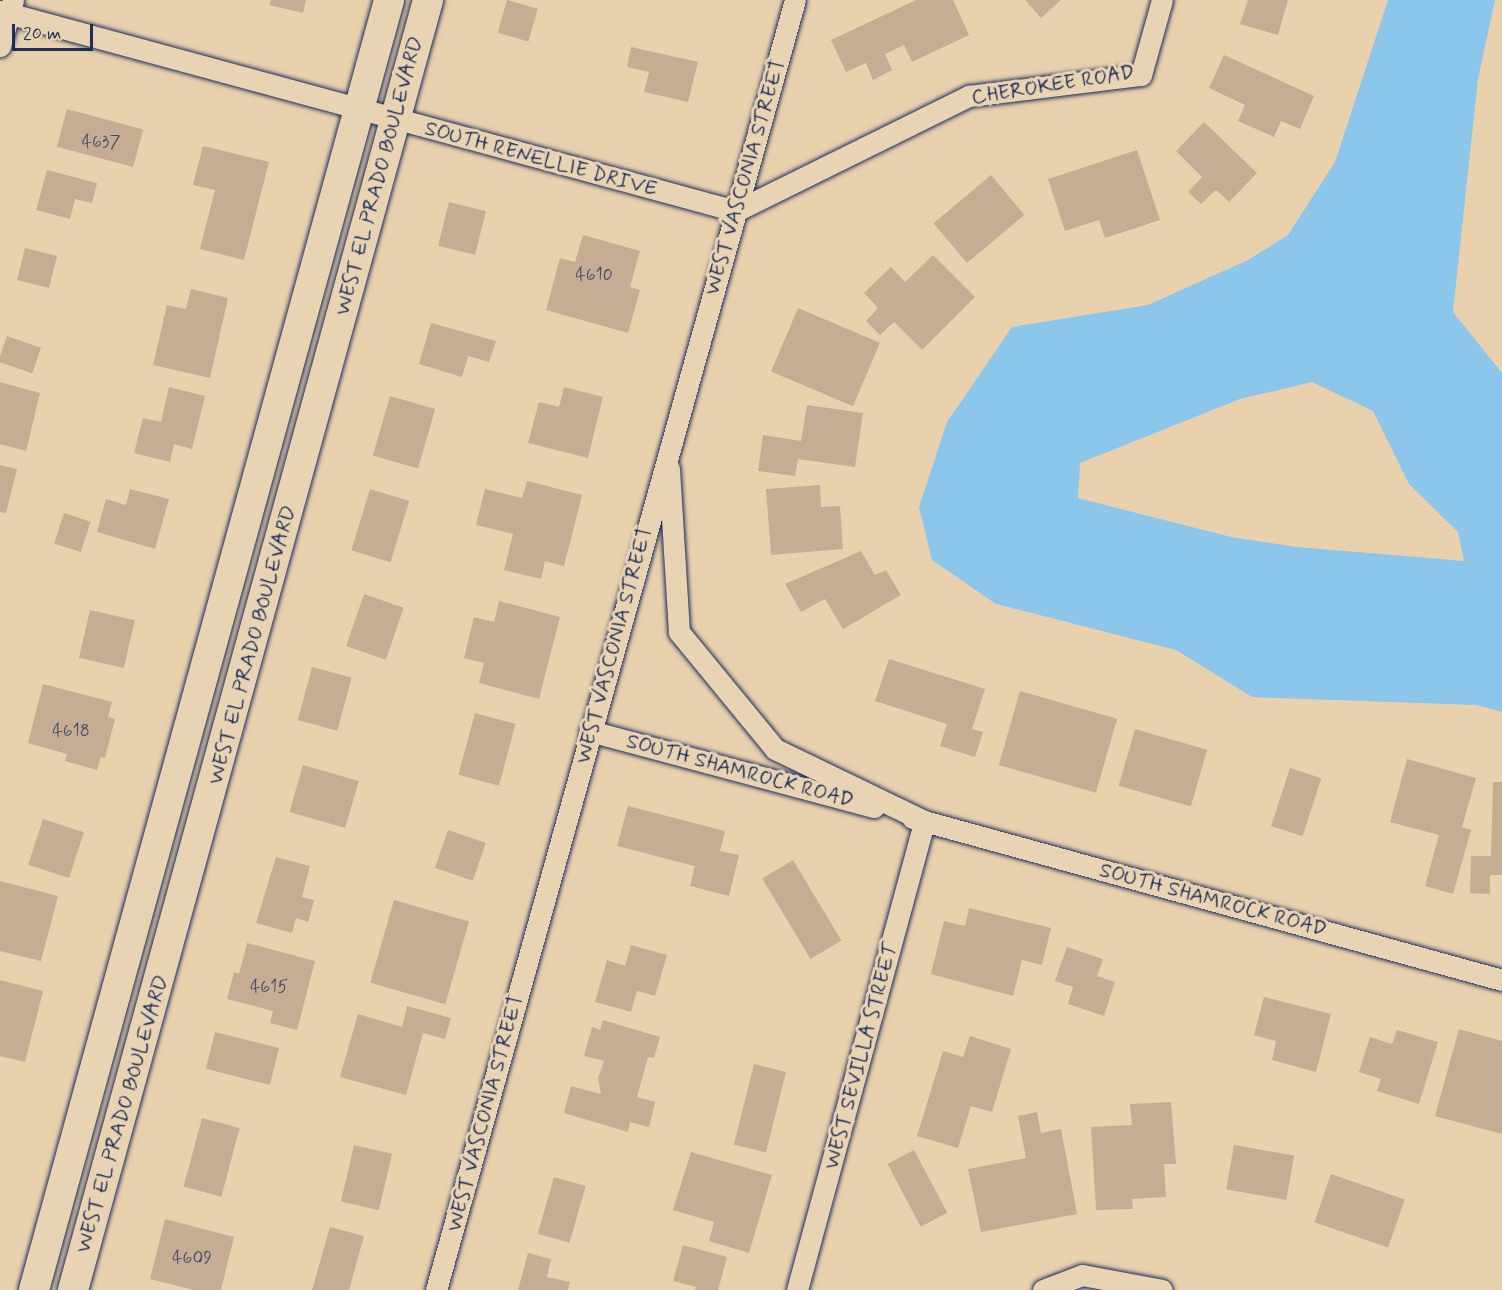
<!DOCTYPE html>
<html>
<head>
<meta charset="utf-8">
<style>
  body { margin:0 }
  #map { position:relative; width:1502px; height:1290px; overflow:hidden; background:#ead1ad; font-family:Mynerve,sans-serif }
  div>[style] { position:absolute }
  .water>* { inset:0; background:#8cc6eb }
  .building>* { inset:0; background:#c5ac93; transform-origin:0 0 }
  .roads { filter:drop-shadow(0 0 2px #1b2f5e) drop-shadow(0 0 2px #1b2f5e) }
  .street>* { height:21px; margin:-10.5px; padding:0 10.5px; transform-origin:10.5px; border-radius:10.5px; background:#e8d3b2 }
  .secondary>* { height:30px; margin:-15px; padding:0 15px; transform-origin:15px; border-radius:15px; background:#e8d3b2 }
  span { translate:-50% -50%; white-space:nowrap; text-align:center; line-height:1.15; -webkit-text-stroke:6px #e8d3b2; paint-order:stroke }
  .number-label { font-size:18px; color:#464e6b }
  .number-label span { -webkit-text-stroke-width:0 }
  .street-label { font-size:21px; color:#1b2f5e }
  .scale { position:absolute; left:12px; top:24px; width:81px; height:27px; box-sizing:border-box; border:3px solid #1b2f5e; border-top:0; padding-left:8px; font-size:18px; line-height:21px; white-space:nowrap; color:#1b2f5e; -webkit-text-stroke:4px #e8d3b2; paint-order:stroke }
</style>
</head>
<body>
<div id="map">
  <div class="water">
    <i style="clip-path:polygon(evenodd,1388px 0,1495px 0,1478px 79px,1453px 312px,1502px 373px,1502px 712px,1476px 705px,1252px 697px,1176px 650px,996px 604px,932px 560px,919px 507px,947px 422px,1012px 327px,1148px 305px,1248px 260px,1288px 235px,1335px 162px,1388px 0,1312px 382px,1373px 411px,1409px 484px,1458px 532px,1464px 561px,1297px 547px,1231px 537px,1078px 498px,1080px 463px,1240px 399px,1312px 382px)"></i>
  </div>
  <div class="building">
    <i style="clip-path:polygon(271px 0,306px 0,303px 13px,269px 5px)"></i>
    <i style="left:507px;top:0;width:32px;height:34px;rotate:16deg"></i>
    <i style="clip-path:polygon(916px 0,953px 0,969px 35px,912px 62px,904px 45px,885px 54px,892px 70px,873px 80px,866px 63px,846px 72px,831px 40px)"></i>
    <i style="clip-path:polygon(1025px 0,1061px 0,1041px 18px)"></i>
    <i style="clip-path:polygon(1248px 0,1288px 0,1278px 35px,1240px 24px)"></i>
    <i style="clip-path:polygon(631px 47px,698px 62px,688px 102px,644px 92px,649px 72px,627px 67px)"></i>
    <i style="clip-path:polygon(1224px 55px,1314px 96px,1300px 129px,1281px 121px,1274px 137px,1238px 121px,1245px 105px,1209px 88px)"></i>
    <i style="left:67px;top:109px;width:79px;height:39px;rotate:15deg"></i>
    <i style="clip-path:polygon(1204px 122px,1257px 173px,1229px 202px,1216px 190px,1201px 204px,1188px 192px,1202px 177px,1176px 151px)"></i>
    <i style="clip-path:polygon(203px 146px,269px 162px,244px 260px,200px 249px,215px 190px,193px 185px)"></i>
    <i style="clip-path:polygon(1137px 150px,1160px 220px,1105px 238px,1099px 220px,1065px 231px,1048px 179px)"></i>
    <i style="clip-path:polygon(47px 170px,97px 183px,92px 203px,75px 199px,70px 219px,36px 210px)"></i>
    <i style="left:991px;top:175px;width:52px;height:75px;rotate:50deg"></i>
    <i style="left:449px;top:202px;width:38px;height:45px;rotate:14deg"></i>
    <i style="clip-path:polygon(583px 235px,640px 251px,630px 287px,640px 290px,628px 333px,546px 310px,560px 258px,575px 262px)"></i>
    <i style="left:25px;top:248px;width:33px;height:33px;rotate:14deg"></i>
    <i style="clip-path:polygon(933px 255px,975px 297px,922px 350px,894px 322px,880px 335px,866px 321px,878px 308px,864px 293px,891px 267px,905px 282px)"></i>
    <i style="clip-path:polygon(191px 289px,228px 298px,210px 378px,153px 365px,167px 305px,186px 309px)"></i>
    <i style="left:798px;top:308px;width:89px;height:69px;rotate:23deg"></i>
    <i style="clip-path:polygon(431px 323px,496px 341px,489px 362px,468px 356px,462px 377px,419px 364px)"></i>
    <i style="left:7px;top:336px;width:36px;height:27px;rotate:19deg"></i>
    <i style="clip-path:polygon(0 382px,40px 393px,26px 451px,0 444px)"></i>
    <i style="clip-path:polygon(169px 387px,205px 396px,192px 449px,174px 444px,170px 462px,134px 453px,143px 418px,161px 422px)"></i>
    <i style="clip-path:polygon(564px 387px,603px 397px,588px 458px,528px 443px,539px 402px,559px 407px)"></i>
    <i style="left:390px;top:396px;width:47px;height:62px;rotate:16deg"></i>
    <i style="clip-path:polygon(807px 405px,863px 413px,855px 467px,798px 459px,795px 476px,758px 471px,763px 435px,801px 441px)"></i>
    <i style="clip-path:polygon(0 465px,17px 469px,6px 513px,0 512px)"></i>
    <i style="clip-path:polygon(527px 481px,582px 495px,564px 566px,545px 561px,541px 579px,504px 570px,513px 534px,476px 525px,485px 489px,522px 498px)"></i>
    <i style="clip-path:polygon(820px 485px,821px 507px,840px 506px,843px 549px,771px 555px,766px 489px)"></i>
    <i style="clip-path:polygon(130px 489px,169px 499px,155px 549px,97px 532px,106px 499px,126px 505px)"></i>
    <i style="left:370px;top:489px;width:41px;height:64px;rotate:17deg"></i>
    <i style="left:64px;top:513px;width:28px;height:32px;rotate:18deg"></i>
    <i style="clip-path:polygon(861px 551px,875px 575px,886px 570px,901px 595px,843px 629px,825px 599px,801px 612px,785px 584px)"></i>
    <i style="left:364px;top:594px;width:42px;height:55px;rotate:19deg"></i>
    <i style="clip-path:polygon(499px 601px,560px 617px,539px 699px,479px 683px,484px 663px,464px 658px,474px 617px,494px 622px)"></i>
    <i style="left:90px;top:610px;width:46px;height:49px;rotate:13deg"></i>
    <i style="clip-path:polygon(889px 659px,985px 689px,972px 729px,983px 732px,975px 757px,940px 746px,947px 724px,875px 701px)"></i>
    <i style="left:312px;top:667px;width:41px;height:55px;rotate:15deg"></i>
    <i style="clip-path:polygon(43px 684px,112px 702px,108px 717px,115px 719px,105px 758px,101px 757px,97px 770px,65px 761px,67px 754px,28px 743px)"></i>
    <i style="left:1020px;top:691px;width:101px;height:77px;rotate:16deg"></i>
    <i style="left:475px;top:713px;width:42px;height:64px;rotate:15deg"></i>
    <i style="left:1135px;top:729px;width:75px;height:59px;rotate:16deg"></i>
    <i style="clip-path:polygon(1407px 759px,1476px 778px,1462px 827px,1471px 830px,1453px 894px,1425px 886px,1439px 835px,1390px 822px)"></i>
    <i style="left:303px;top:765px;width:58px;height:49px;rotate:16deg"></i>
    <i style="left:1290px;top:768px;width:33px;height:61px;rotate:18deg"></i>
    <i style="clip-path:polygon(1493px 782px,1502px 782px,1502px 875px,1490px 875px,1490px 894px,1470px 893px,1471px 856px,1491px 856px)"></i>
    <i style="clip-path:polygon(628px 806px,725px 831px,720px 851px,739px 855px,729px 896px,690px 886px,695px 866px,617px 846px)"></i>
    <i style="left:43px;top:819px;width:43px;height:48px;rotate:18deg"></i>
    <i style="left:448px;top:830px;width:40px;height:40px;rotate:19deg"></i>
    <i style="clip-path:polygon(276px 857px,310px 866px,302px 897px,314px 900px,308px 922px,296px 918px,292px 933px,256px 923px)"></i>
    <i style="left:793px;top:860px;width:94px;height:36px;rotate:59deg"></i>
    <i style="clip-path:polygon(0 881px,58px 896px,41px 961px,0 951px)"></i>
    <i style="left:394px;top:900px;width:78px;height:86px;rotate:16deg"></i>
    <i style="clip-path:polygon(969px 908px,1051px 928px,1042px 965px,1022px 960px,1013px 996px,931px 974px,944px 921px,965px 926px)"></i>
    <i style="clip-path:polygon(247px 943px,315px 961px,297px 1030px,270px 1023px,273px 1011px,227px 999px,234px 972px,239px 974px)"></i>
    <i style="clip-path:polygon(631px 945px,667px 955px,655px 996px,637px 991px,631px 1012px,595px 1002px,607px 960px,625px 966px)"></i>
    <i style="clip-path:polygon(1067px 947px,1103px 959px,1097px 976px,1115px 982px,1104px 1016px,1068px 1004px,1073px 987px,1055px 981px)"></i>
    <i style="clip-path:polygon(0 980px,43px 991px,25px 1062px,0 1056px)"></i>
    <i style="clip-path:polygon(1264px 997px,1331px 1014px,1316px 1072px,1272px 1060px,1276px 1041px,1254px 1035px)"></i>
    <i style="clip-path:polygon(407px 1006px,451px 1018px,445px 1039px,423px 1033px,406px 1095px,340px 1077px,358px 1014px,402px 1027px)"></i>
    <i style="clip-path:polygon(603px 1020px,660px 1037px,654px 1058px,648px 1057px,637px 1097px,655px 1102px,649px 1127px,630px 1122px,628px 1132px,564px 1113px,571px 1086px,601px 1094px,598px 1078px,604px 1061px,584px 1056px,592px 1027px,600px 1030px)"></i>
    <i style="clip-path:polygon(1459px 1029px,1502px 1041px,1502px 1134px,1435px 1116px)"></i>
    <i style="clip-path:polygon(1397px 1030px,1438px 1042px,1419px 1104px,1377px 1091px,1381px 1079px,1359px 1072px,1370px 1037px,1392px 1044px)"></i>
    <i style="left:215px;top:1032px;width:66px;height:38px;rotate:14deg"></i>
    <i style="clip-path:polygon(970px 1036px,1011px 1049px,992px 1112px,971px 1106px,958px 1148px,917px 1136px,943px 1051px,963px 1057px)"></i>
    <i style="left:754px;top:1064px;width:33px;height:83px;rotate:14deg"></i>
    <i style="clip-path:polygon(1171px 1102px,1176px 1164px,1164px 1164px,1166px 1197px,1132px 1199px,1133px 1209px,1096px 1210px,1091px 1127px,1132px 1125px,1130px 1104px)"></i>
    <i style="clip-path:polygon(1037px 1112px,1041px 1133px,1061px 1129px,1077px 1214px,981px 1232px,968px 1169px,1026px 1158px,1018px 1116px)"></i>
    <i style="left:202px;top:1118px;width:39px;height:71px;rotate:15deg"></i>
    <i style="left:354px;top:1145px;width:39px;height:58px;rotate:13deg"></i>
    <i style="left:1234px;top:1145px;width:61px;height:45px;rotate:10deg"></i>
    <i style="left:914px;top:1150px;width:71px;height:30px;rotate:62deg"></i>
    <i style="clip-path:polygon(691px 1152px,772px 1175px,749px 1253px,709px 1241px,714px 1222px,673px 1210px)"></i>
    <i style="left:1331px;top:1174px;width:78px;height:51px;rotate:19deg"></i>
    <i style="left:554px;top:1177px;width:33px;height:59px;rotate:16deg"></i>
    <i style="clip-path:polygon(165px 1219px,234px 1237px,221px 1290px,194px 1290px,150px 1279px)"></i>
    <i style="clip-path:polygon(330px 1227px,364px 1236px,349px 1290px,312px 1290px)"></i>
    <i style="clip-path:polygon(683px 1245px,727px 1257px,718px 1290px,695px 1290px,696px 1287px,673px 1281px)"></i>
    <i style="clip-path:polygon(528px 1253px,551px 1259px,547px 1277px,570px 1282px,568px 1290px,518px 1290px)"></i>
  </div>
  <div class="roads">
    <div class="street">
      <i style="left:0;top:11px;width:763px;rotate:15.2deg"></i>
      <i style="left:736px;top:211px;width:260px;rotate:-26.3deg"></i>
      <i style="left:969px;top:96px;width:173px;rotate:-7deg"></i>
      <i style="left:1141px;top:75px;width:78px;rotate:-74.4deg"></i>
      <i style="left:0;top:46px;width:48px;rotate:-74.2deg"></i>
      <i style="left:669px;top:469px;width:163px;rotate:86.5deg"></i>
      <i style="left:679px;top:632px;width:151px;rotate:50.6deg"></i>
      <i style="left:775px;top:749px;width:165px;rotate:25.8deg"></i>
      <i style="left:924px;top:821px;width:599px;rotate:15.38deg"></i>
      <i style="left:590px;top:731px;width:294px;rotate:15deg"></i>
      <i style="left:436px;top:1290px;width:1339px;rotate:-74.45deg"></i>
      <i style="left:797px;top:1290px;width:486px;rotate:-74.8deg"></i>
      <i style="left:924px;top:821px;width:12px;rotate:-166deg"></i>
      <i style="left:1043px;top:1290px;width:42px;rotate:-21deg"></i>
      <i style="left:1082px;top:1275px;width:81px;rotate:10.6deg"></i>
    </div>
    <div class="secondary">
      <i style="left:34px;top:1290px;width:1338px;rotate:-74.61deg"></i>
      <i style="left:73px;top:1290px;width:1338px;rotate:-74.61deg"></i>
    </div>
  </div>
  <div class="number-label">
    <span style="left:101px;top:142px">4637</span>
    <span style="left:594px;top:275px">4610</span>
    <span style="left:71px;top:731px">4618</span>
    <span style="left:269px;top:987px">4615</span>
    <span style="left:192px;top:1258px">4609</span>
  </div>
  <div class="street-label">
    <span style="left:1053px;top:85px;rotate:-9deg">CHEROKEE ROAD</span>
    <span style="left:541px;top:159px;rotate:15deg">SOUTH RENELLIE DRIVE</span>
    <span style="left:379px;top:176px;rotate:-75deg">WEST EL PRADO BOULEVARD</span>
    <span style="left:745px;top:177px;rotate:-74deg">WEST VASCONIA STREET</span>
    <span style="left:252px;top:645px;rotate:-75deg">WEST EL PRADO BOULEVARD</span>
    <span style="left:614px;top:645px;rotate:-75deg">WEST VASCONIA STREET</span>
    <span style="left:740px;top:771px;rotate:15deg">SOUTH SHAMROCK ROAD</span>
    <span style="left:1213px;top:900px;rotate:15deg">SOUTH SHAMROCK ROAD</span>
    <span style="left:861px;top:1056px;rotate:-75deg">WEST SEVILLA STREET</span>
    <span style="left:485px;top:1113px;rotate:-75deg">WEST VASCONIA STREET</span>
    <span style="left:122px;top:1114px;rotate:-74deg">WEST EL PRADO BOULEVARD</span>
  </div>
  <div class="scale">20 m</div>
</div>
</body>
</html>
